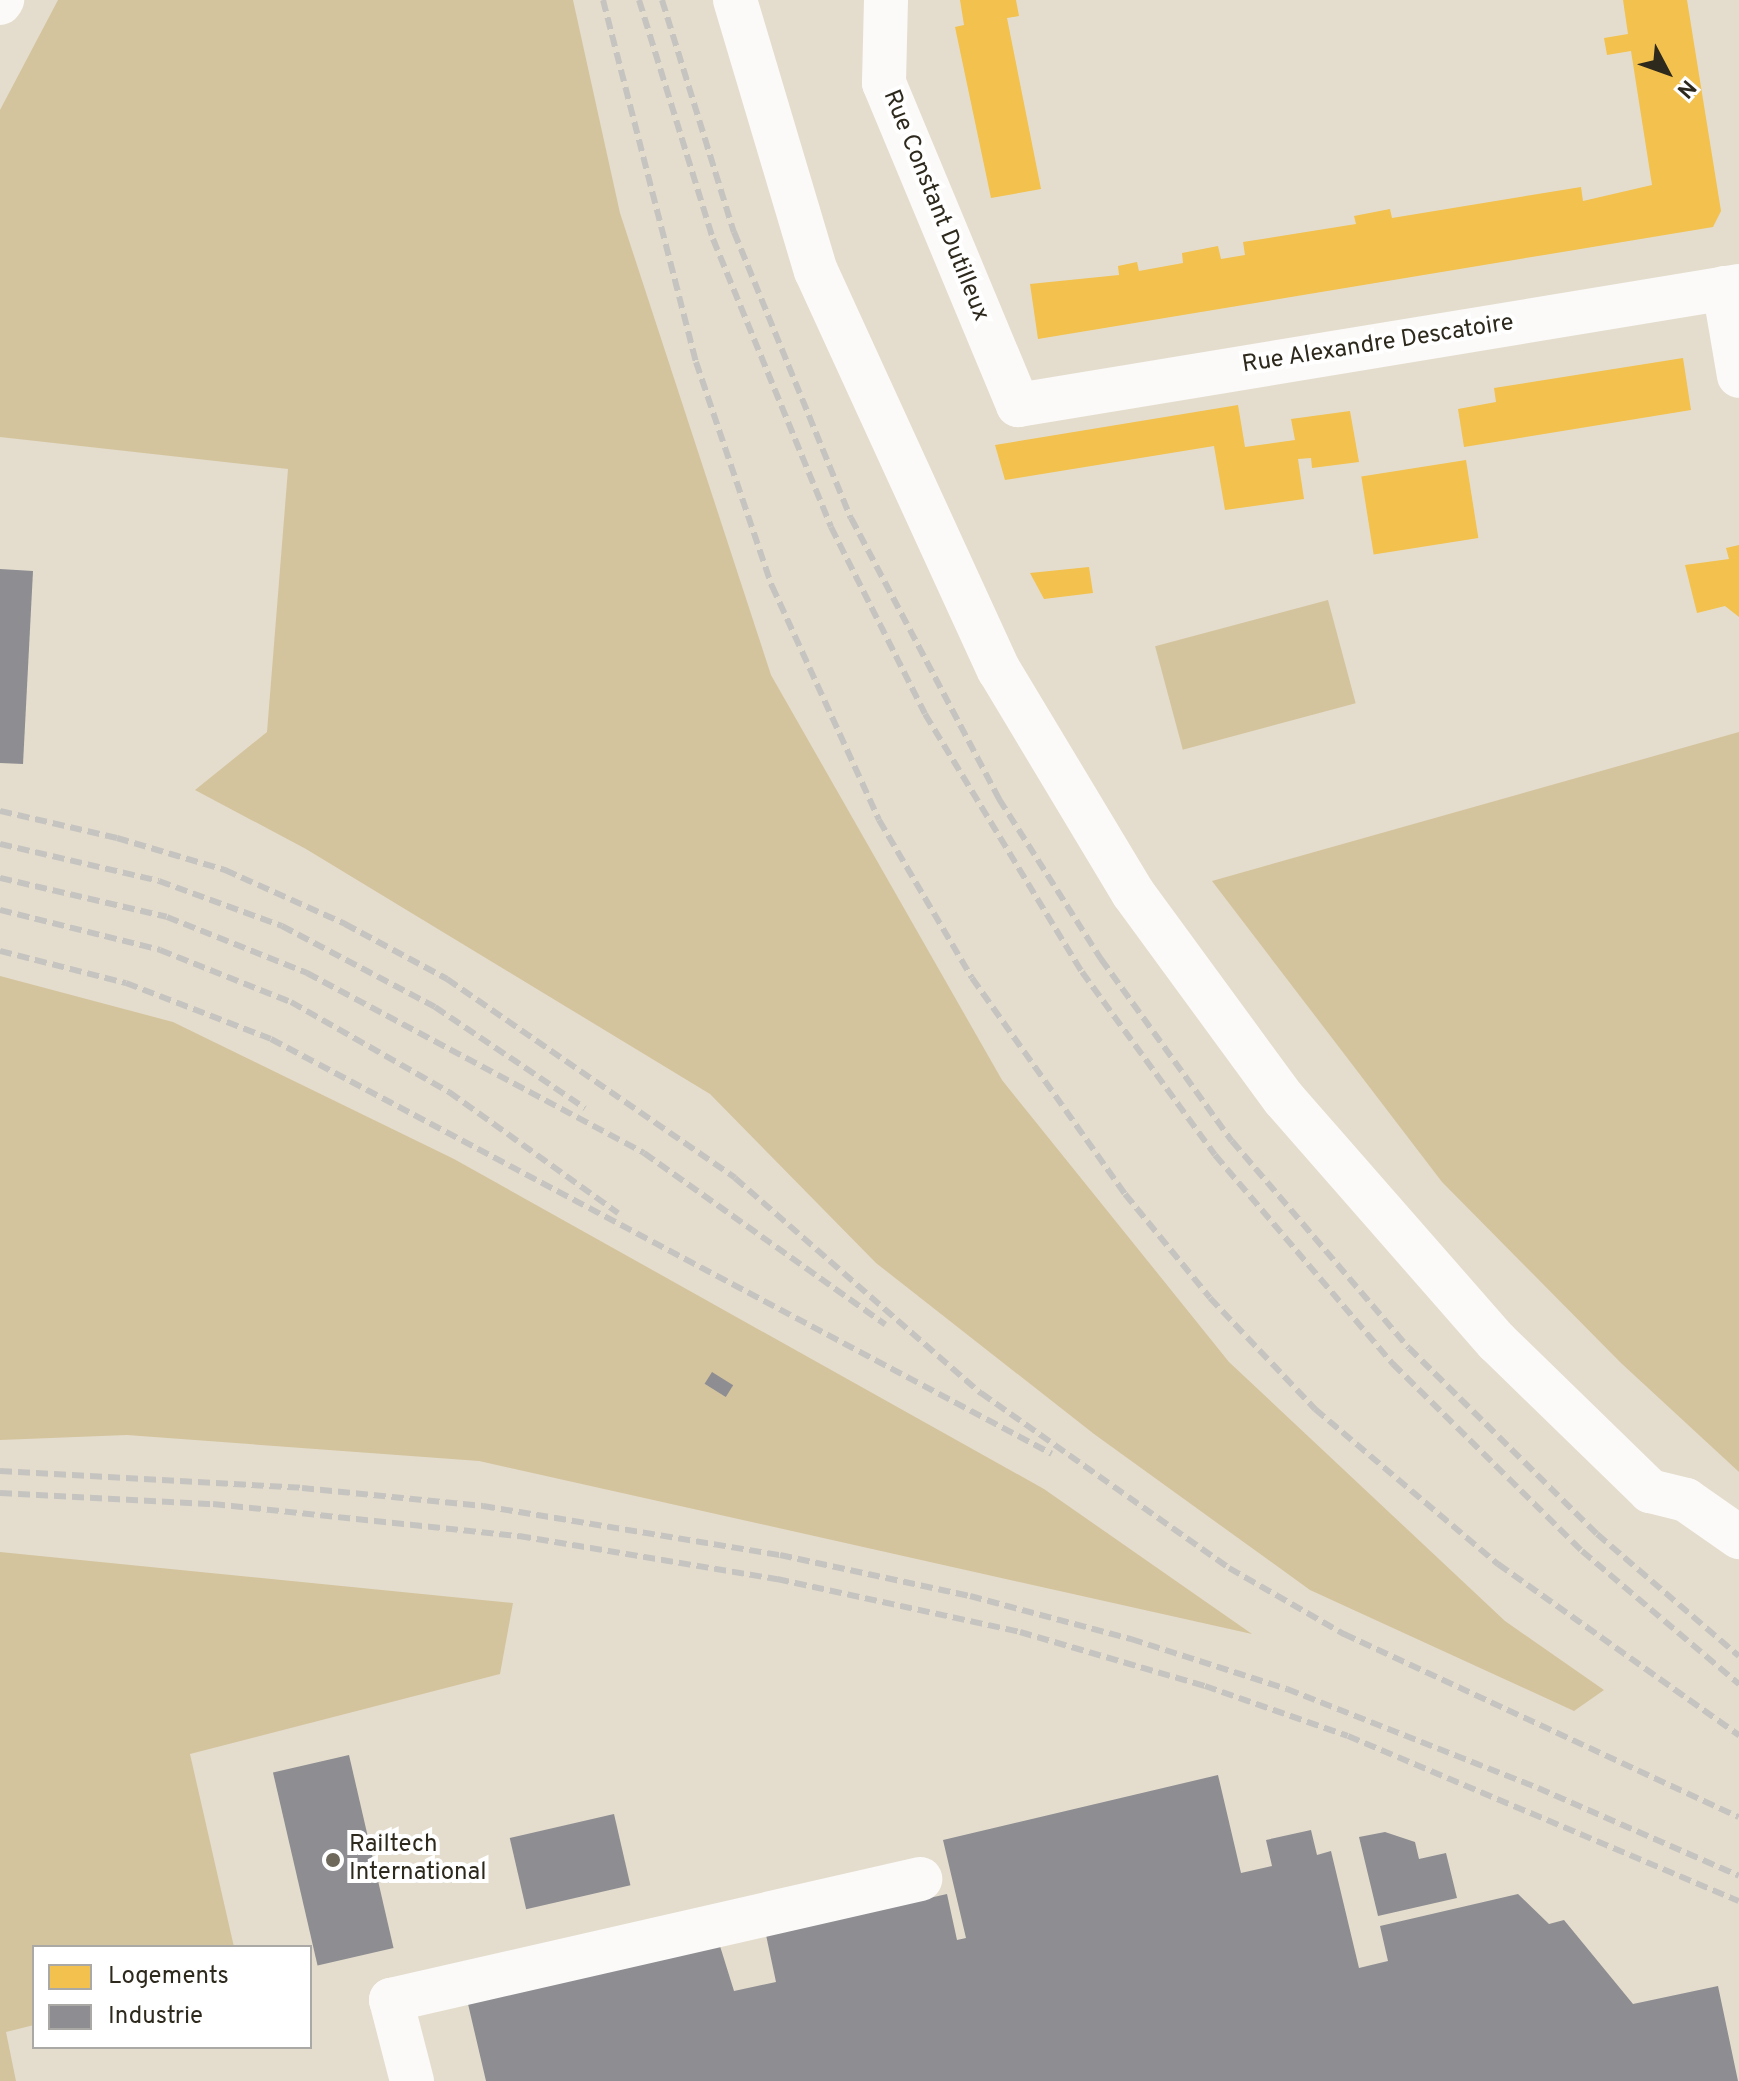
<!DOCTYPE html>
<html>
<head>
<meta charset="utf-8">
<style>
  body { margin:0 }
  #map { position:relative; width:1739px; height:2081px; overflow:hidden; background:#e4ddcd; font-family:Overpass,sans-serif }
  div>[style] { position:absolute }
  .green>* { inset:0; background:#d4c49d; transform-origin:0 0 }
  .homes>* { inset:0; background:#f2c14e; transform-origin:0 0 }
  .industry>* { inset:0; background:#8d8d92; transform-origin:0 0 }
  .minor>* { height:44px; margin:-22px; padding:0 22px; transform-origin:22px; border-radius:22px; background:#fbfaf8 }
  .rail>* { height:6px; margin-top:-3px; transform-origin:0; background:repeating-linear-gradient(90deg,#c6c4c0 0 12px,transparent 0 18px) }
  .dots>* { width:22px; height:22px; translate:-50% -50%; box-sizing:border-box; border:4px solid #fff; border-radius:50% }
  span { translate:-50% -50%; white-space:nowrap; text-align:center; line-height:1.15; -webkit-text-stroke:8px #fff; paint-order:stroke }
  .street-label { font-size:24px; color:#2e291d }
  .poi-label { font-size:24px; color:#2e291d }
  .left { translate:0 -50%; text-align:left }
  .legend { position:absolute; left:32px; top:1945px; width:280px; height:104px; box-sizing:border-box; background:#fff; border:2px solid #aba9a5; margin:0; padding:10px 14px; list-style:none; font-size:24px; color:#2e291d }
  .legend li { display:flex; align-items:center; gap:16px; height:40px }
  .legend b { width:40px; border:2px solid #aba9a5 }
  .north { position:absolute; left:1627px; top:32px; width:80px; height:80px; -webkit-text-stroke:6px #fff; paint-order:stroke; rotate:131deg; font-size:22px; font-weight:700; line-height:32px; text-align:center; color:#2e291d }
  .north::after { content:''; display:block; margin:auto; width:28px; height:36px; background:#2e291d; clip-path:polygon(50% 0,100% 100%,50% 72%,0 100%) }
</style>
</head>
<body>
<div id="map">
  <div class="green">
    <i style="clip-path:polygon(58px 0,573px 0,620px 213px,771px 675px,1002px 1080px,1229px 1362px,1505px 1621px,1604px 1690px,1574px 1711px,1310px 1590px,1094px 1434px,876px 1263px,710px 1094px,306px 849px,195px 790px,267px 732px,288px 469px,0 437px,0 110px)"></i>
    <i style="left:1328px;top:600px;width:107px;height:179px;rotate:75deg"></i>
    <i style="clip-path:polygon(1739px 732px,1739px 1472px,1621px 1363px,1442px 1182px,1212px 881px)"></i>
    <i style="clip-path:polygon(0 976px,173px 1022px,454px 1159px,1044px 1489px,1252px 1634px,479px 1461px,127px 1435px,0 1440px)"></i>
    <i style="clip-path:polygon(0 1552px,513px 1603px,500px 1674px,190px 1754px,234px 1947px,34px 1947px,34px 2025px,6px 2032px,16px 2081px,0 2081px)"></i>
  </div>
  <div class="homes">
    <i style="clip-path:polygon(960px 0,1016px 0,1019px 16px,1007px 18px,1041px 189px,991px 198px,955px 27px,964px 25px)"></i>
    <i style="clip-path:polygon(1623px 0,1687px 0,1721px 211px,1713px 227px,1038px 339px,1030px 284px,1119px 275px,1118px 266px,1137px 262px,1139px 271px,1183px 263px,1182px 253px,1218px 246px,1221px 259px,1245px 255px,1243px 242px,1356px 224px,1354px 216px,1390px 209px,1392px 218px,1581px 187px,1583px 201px,1652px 185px,1631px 51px,1607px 55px,1604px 38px,1628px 34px)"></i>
    <i style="clip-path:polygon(1683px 358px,1691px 410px,1464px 447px,1458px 409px,1496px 402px,1494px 388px)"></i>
    <i style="clip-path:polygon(1238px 405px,1245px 447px,1295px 440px,1291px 419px,1350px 411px,1359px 462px,1312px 468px,1311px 458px,1298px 459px,1304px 499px,1225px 510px,1214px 446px,1005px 480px,995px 445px)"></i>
    <i style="left:1466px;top:460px;width:79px;height:106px;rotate:81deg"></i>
    <i style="clip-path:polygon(1739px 545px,1739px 617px,1725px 606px,1697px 613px,1685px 565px,1729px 559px,1726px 548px)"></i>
    <i style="clip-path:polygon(1089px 567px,1093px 593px,1044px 599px,1030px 573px)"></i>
  </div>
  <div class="industry">
    <i style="clip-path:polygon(0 569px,33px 571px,23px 764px,0 763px)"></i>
    <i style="left:712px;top:1372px;width:25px;height:14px;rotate:32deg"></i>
    <i style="left:349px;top:1755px;width:198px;height:78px;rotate:77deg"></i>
    <i style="clip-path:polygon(1218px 1775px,1241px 1873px,1272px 1866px,1266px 1840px,1311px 1830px,1317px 1855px,1331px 1851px,1359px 1968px,1388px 1961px,1380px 1926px,1518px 1894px,1549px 1924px,1564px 1920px,1633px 2004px,1718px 1986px,1738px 2081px,486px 2081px,468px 2004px,720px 1946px,734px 1991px,776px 1982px,766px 1935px,947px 1894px,957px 1940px,966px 1938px,943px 1840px)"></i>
    <i style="left:614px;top:1814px;width:73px;height:107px;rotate:77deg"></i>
    <i style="clip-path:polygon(1385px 1832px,1415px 1842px,1419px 1859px,1446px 1853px,1457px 1898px,1378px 1916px,1359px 1837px)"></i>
  </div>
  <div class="minor">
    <i style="left:735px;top:0;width:283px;rotate:73.4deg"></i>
    <i style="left:816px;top:271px;width:439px;rotate:65.4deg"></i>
    <i style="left:999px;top:670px;width:260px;rotate:59deg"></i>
    <i style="left:1133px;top:893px;width:255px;rotate:53.8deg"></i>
    <i style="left:1284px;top:1099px;width:323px;rotate:48.8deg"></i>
    <i style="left:1497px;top:1342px;width:214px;rotate:44.2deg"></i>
    <i style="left:1650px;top:1491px;width:37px;rotate:14deg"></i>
    <i style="left:1686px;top:1500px;width:65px;rotate:34.9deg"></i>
    <i style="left:886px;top:0;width:83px;rotate:91.4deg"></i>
    <i style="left:884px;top:83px;width:349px;rotate:67.4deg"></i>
    <i style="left:1018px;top:405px;width:731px;rotate:-9.37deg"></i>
    <i style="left:0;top:3px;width:4px;rotate:-56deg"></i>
    <i style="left:1724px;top:288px;width:89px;rotate:80.3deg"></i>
    <i style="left:412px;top:2081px;width:84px;rotate:-104.5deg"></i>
    <i style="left:391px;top:2000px;width:543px;rotate:-12.88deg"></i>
  </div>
  <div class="rail">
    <i style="left:603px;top:0;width:374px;rotate:75.6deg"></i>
    <i style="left:696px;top:362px;width:237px;rotate:71.3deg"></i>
    <i style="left:772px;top:586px;width:257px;rotate:65.4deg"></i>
    <i style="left:879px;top:820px;width:183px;rotate:59.5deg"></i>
    <i style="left:972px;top:978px;width:265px;rotate:54.7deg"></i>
    <i style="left:1125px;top:1194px;width:134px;rotate:50.7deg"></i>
    <i style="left:1210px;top:1298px;width:153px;rotate:46.6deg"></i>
    <i style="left:1315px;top:1409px;width:240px;rotate:40.3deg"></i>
    <i style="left:1498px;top:1564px;width:296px;rotate:35.4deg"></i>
    <i style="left:639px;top:0;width:250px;rotate:72.8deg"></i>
    <i style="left:713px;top:239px;width:311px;rotate:67.7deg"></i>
    <i style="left:831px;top:527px;width:209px;rotate:63.3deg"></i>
    <i style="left:925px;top:714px;width:302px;rotate:58.7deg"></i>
    <i style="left:1082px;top:972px;width:226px;rotate:54deg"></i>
    <i style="left:1215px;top:1155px;width:275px;rotate:49.6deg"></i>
    <i style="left:1393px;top:1364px;width:266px;rotate:44.7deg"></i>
    <i style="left:1582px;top:1551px;width:206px;rotate:40.3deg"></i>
    <i style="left:662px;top:0;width:243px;rotate:72.8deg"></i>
    <i style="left:734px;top:232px;width:309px;rotate:67.8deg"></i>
    <i style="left:851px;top:518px;width:318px;rotate:62.2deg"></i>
    <i style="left:999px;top:799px;width:190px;rotate:57.5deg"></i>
    <i style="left:1101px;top:959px;width:224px;rotate:54.3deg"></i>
    <i style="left:1232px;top:1141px;width:272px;rotate:49.5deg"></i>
    <i style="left:1409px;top:1348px;width:264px;rotate:44.7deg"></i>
    <i style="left:1597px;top:1534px;width:187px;rotate:40.7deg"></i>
    <i style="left:0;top:811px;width:120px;rotate:13deg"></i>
    <i style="left:117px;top:838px;width:113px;rotate:16.5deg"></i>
    <i style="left:225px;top:870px;width:132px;rotate:24.2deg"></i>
    <i style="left:345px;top:924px;width:116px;rotate:28.3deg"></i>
    <i style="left:447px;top:979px;width:350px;rotate:34.6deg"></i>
    <i style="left:735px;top:1178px;width:327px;rotate:41.2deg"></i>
    <i style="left:981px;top:1393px;width:304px;rotate:35.2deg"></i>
    <i style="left:1229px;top:1568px;width:133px;rotate:29.9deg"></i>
    <i style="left:1344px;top:1634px;width:435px;rotate:24.9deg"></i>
    <i style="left:0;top:844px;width:163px;rotate:13.1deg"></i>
    <i style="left:159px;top:881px;width:131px;rotate:20.1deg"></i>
    <i style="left:282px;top:926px;width:173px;rotate:27.9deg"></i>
    <i style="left:435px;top:1007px;width:181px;rotate:34deg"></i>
    <i style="left:0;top:878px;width:171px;rotate:13.1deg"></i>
    <i style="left:167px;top:917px;width:151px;rotate:21.8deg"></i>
    <i style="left:307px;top:973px;width:382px;rotate:28.1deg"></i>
    <i style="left:644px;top:1153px;width:296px;rotate:35.4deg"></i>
    <i style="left:0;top:910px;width:165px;rotate:14deg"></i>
    <i style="left:160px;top:950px;width:141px;rotate:21.7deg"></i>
    <i style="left:291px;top:1002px;width:182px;rotate:29.7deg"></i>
    <i style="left:449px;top:1092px;width:208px;rotate:35.6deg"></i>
    <i style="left:0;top:951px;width:130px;rotate:14.3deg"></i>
    <i style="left:126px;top:983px;width:155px;rotate:21.1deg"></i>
    <i style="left:271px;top:1039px;width:884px;rotate:27.98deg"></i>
    <i style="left:0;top:1471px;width:302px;rotate:3.2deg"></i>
    <i style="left:302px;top:1488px;width:182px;rotate:5.7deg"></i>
    <i style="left:483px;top:1506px;width:301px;rotate:9.4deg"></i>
    <i style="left:780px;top:1555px;width:194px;rotate:12.2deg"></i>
    <i style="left:970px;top:1596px;width:167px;rotate:15deg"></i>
    <i style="left:1131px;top:1639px;width:164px;rotate:17.8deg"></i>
    <i style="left:1287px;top:1689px;width:270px;rotate:21.5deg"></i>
    <i style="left:1538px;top:1788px;width:219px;rotate:23.6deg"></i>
    <i style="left:0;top:1493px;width:213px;rotate:3deg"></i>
    <i style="left:213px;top:1504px;width:308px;rotate:6deg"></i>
    <i style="left:519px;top:1536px;width:262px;rotate:9.5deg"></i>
    <i style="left:777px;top:1579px;width:249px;rotate:12.3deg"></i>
    <i style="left:1020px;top:1632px;width:193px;rotate:16.3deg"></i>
    <i style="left:1205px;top:1686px;width:151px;rotate:19.3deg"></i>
    <i style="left:1348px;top:1736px;width:424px;rotate:22.9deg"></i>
  </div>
  <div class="dots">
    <i style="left:333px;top:1860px;background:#6e685b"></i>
  </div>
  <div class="street-label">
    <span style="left:935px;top:206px;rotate:68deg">Rue Constant Dutilleux</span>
    <span style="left:1378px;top:345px;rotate:-9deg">Rue Alexandre Descatoire</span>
  </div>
  <div class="poi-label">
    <span class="left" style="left:349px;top:1860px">Railtech<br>International</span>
  </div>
  <ul class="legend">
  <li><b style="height:22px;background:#f2c14e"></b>Logements</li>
  <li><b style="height:22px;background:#8d8d92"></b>Industrie</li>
  </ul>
  <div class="north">N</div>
</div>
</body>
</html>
